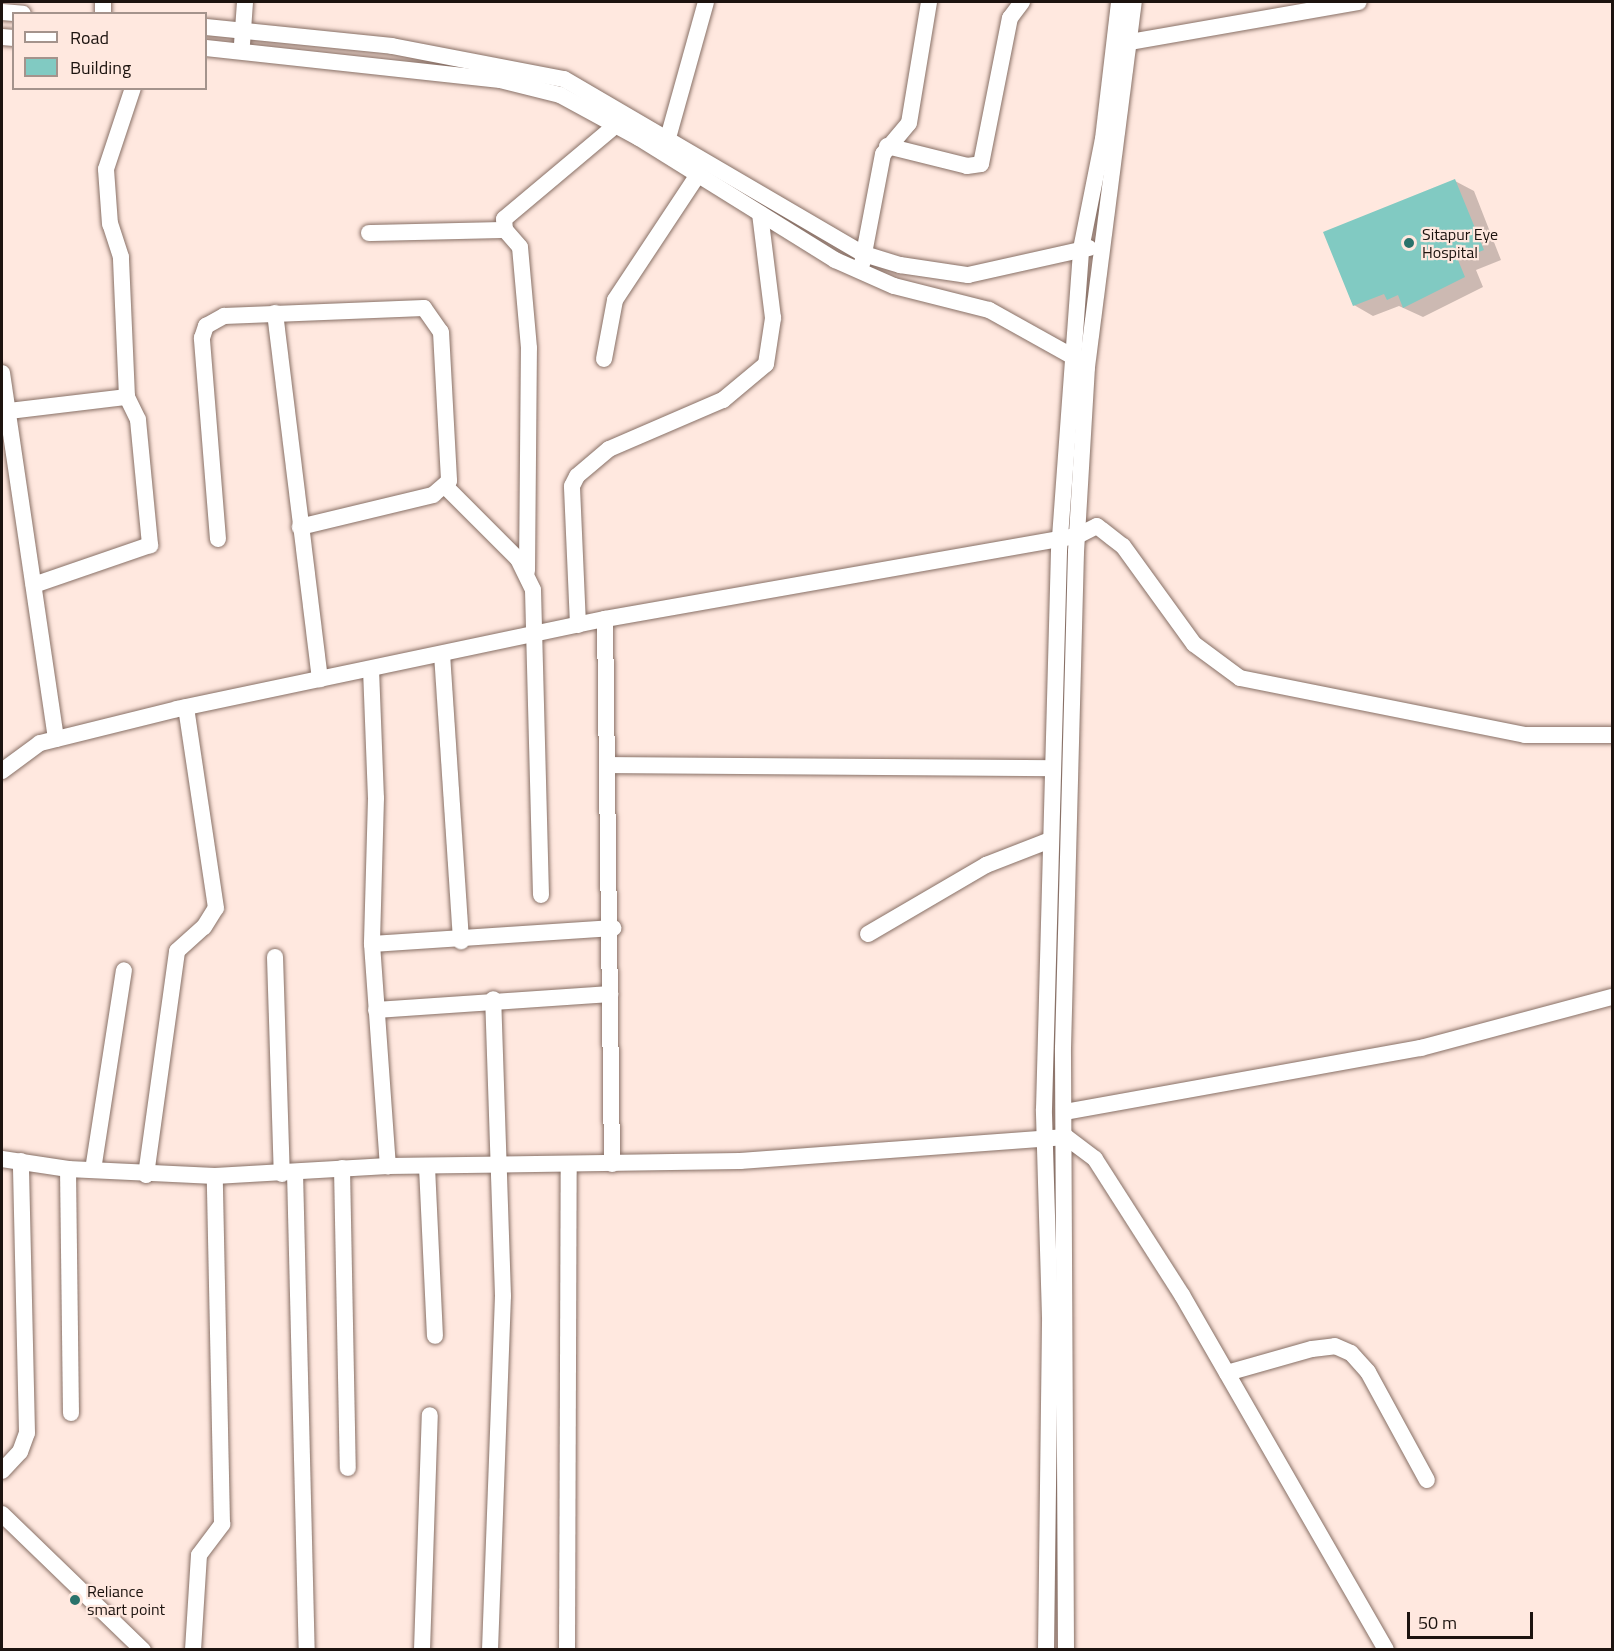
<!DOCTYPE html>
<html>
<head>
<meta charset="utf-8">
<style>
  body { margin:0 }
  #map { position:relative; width:1614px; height:1651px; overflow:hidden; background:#ffe8df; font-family:"Titillium Web",sans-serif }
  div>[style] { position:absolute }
  .shadow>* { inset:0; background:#0003 }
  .building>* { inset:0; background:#81cac2 }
  .roads { filter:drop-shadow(0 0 2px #887066) drop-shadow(0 0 2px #887066) }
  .minor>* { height:16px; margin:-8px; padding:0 8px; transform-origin:8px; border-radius:8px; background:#fff }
  .dots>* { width:16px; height:16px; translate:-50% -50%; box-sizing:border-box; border:3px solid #ffe8df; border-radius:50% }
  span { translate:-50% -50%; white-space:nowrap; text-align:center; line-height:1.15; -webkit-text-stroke:4.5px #ffe8df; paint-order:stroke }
  .poi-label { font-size:16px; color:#1c130f }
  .left { translate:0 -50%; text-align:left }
  .frame { position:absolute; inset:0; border:3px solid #1c130f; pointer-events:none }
  .legend { position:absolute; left:12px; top:12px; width:195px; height:78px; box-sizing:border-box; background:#ffe8df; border:2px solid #a4938c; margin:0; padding:8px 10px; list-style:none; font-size:18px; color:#1c130f }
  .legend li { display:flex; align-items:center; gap:12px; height:30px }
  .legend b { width:30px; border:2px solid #a4938c }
  .scale { position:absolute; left:1407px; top:1612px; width:126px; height:27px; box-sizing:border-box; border:3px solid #1c130f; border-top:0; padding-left:8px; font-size:18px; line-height:21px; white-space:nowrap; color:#1c130f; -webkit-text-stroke:4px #ffe8df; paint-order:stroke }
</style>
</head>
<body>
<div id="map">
  <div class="shadow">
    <i style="clip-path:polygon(1455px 181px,1474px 191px,1501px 260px,1476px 270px,1483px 287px,1423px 317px,1399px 306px,1373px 316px,1354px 305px)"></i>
  </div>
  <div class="building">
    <i style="clip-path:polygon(1455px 179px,1484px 250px,1458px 260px,1465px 277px,1403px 308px,1398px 295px,1387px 300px,1384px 294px,1353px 306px,1323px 232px)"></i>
  </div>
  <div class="roads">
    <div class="minor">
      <i style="left:103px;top:2px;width:12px;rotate:90deg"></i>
      <i style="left:2px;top:12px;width:21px;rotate:5deg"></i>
      <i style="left:206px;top:27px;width:187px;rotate:5.8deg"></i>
      <i style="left:392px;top:46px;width:175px;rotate:10.9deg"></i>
      <i style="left:564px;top:79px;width:347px;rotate:30.3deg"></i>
      <i style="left:864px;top:254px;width:38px;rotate:17deg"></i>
      <i style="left:900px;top:265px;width:69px;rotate:8.4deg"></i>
      <i style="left:968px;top:275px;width:124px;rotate:-12.6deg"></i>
      <i style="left:2px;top:37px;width:12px;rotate:5deg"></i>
      <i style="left:1130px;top:42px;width:232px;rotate:-9.9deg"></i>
      <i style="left:242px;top:44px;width:42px;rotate:-85.9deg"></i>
      <i style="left:206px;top:48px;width:296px;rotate:6.2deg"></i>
      <i style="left:500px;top:80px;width:62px;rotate:14deg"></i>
      <i style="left:560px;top:95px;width:90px;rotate:28.6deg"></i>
      <i style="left:639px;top:138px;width:231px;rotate:31.9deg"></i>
      <i style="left:835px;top:260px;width:64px;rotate:23.8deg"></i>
      <i style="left:894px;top:286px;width:98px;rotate:14.2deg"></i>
      <i style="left:989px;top:310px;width:101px;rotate:29.1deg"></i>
      <i style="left:668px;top:138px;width:141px;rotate:-74.4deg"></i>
      <i style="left:887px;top:146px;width:82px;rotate:14deg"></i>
      <i style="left:967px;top:166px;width:14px;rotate:-8deg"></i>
      <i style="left:981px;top:164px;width:149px;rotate:-78.8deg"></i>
      <i style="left:1010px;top:18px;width:20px;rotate:-53deg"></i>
      <i style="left:369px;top:233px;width:136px;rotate:-1.3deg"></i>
      <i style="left:862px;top:264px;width:112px;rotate:-79.2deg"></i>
      <i style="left:883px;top:154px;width:40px;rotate:-50deg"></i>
      <i style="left:909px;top:123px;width:123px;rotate:-80.6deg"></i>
      <i style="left:275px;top:313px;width:369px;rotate:83deg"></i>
      <i style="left:604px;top:359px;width:60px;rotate:-79.4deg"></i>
      <i style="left:615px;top:300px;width:149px;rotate:-56.5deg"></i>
      <i style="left:2px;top:373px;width:370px;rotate:81.6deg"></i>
      <i style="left:127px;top:397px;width:140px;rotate:-92.5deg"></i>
      <i style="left:121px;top:257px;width:35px;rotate:-108deg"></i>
      <i style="left:110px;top:224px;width:55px;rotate:-94.2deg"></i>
      <i style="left:106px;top:169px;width:85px;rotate:-71.6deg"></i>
      <i style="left:9px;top:411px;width:119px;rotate:-6.8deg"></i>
      <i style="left:127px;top:397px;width:25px;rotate:64deg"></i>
      <i style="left:138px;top:420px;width:126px;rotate:84.5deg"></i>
      <i style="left:150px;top:545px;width:123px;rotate:161deg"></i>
      <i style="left:445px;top:486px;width:103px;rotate:45deg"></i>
      <i style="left:518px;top:559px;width:34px;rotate:64deg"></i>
      <i style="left:533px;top:590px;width:305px;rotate:88.5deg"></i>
      <i style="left:218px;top:539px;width:202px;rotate:-94.6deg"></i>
      <i style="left:202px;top:338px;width:13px;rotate:-72deg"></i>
      <i style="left:206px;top:326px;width:21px;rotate:-29deg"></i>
      <i style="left:224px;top:316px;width:200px;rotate:-2.3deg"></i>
      <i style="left:424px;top:308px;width:29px;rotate:55deg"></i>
      <i style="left:441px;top:332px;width:149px;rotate:86.9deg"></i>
      <i style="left:449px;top:481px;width:21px;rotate:139deg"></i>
      <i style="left:433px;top:495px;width:137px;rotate:166.5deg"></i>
      <i style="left:527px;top:571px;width:223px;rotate:-89.5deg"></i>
      <i style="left:529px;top:348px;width:101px;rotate:-95.1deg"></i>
      <i style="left:520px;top:247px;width:23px;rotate:-131deg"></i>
      <i style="left:505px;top:230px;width:11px;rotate:-95deg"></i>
      <i style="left:504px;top:219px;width:146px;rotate:-40deg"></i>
      <i style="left:605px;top:619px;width:545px;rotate:89.26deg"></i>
      <i style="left:578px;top:625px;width:139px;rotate:-92.5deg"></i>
      <i style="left:572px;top:486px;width:11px;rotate:-63deg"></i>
      <i style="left:577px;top:476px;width:42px;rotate:-40.2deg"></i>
      <i style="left:609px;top:449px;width:124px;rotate:-23.3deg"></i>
      <i style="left:723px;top:400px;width:56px;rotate:-39.9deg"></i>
      <i style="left:766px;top:364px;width:47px;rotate:-81.3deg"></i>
      <i style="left:773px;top:318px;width:105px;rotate:-97.1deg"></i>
      <i style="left:442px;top:654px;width:288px;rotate:86.2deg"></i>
      <i style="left:371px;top:669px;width:129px;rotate:87.8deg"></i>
      <i style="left:376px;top:798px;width:146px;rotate:91.6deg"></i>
      <i style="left:372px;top:944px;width:223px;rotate:85.9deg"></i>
      <i style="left:608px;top:765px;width:443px;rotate:0.4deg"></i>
      <i style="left:2px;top:771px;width:47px;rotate:-36.4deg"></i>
      <i style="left:40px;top:743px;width:141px;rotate:-13.9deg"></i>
      <i style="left:177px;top:709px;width:437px;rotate:-11.9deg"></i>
      <i style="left:605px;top:619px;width:479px;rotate:-10deg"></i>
      <i style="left:1077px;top:536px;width:22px;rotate:-27deg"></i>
      <i style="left:1097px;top:526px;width:33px;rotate:38deg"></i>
      <i style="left:1123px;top:546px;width:121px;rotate:54.1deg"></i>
      <i style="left:1194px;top:644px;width:57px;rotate:36.5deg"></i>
      <i style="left:1240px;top:678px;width:291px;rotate:11.3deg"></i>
      <i style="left:1525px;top:735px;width:87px"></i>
      <i style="left:868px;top:934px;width:137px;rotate:-30.3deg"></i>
      <i style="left:986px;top:865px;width:69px;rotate:-21.3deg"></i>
      <i style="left:372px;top:944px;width:242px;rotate:-3.8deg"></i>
      <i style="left:275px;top:957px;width:217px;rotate:88.2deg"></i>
      <i style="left:376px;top:1010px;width:235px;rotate:-3.9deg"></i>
      <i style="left:1065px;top:1112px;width:362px;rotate:-10.2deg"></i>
      <i style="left:1421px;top:1048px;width:198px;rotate:-15deg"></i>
      <i style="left:2px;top:1159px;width:67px;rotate:8.6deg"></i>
      <i style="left:68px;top:1169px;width:147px;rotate:2.7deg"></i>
      <i style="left:215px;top:1176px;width:173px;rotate:-3.3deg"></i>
      <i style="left:388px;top:1166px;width:352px;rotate:-0.8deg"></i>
      <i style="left:740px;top:1161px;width:327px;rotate:-4.2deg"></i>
      <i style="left:1066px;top:1137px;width:36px;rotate:37deg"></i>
      <i style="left:1095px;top:1159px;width:161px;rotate:57.4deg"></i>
      <i style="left:1182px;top:1295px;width:409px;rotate:60.1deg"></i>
      <i style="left:427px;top:1167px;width:169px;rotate:87.3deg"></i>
      <i style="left:342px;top:1168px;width:300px;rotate:88.9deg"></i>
      <i style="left:68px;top:1169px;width:244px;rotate:89.3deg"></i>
      <i style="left:93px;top:1170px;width:202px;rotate:-81.2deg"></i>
      <i style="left:295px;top:1172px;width:478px;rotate:88.6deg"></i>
      <i style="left:146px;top:1175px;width:226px;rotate:-82.1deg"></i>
      <i style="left:177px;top:951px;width:36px;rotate:-42deg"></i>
      <i style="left:204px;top:927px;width:22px;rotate:-58deg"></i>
      <i style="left:216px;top:908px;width:203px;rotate:-98.5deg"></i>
      <i style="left:1227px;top:1373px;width:88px;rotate:-15.8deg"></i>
      <i style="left:1312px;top:1349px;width:23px;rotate:-7deg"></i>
      <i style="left:1335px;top:1346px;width:17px;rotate:24deg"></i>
      <i style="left:1351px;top:1353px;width:25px;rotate:48deg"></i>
      <i style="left:1368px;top:1372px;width:123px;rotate:61.4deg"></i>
      <i style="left:2px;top:1471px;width:26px;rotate:-47deg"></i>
      <i style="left:20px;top:1452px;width:20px;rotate:-70deg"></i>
      <i style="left:27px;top:1433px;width:272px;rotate:-91.3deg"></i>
      <i style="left:2px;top:1514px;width:196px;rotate:44deg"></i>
      <i style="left:193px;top:1650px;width:95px;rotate:-86.4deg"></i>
      <i style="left:199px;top:1555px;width:39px;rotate:-53deg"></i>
      <i style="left:222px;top:1524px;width:348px;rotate:-91.2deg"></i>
      <i style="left:422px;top:1650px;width:235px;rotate:-88.1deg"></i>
      <i style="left:490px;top:1650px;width:354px;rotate:-87.9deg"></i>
      <i style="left:503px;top:1296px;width:297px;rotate:-91.9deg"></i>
      <i style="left:567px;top:1650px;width:485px;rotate:-89.8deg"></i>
      <i style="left:1046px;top:1650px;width:333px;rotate:-89.3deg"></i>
      <i style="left:1050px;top:1317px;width:208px;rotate:-91.7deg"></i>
      <i style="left:1044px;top:1109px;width:558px;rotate:-88.46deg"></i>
      <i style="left:1059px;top:551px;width:303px;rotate:-85.8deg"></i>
      <i style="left:1081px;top:249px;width:112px;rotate:-78.7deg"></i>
      <i style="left:1103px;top:139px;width:138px;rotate:-83.3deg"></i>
      <i style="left:1066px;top:1650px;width:602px;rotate:-90.29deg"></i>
      <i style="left:1063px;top:1048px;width:496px;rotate:-88.5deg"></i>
      <i style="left:1076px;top:552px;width:185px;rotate:-86.6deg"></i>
      <i style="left:1087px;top:367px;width:368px;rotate:-82.7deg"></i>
    </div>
  </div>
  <div class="dots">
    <i style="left:1409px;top:243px;background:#2a726b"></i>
    <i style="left:75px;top:1600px;background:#2a726b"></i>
  </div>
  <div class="poi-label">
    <span class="left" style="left:1422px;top:243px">Sitapur Eye<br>Hospital</span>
    <span class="left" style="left:87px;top:1600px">Reliance<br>smart point</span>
  </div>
  <div class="frame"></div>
  <ul class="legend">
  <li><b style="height:8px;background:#fff"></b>Road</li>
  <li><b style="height:16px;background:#81cac2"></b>Building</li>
  </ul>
  <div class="scale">50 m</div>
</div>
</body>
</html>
